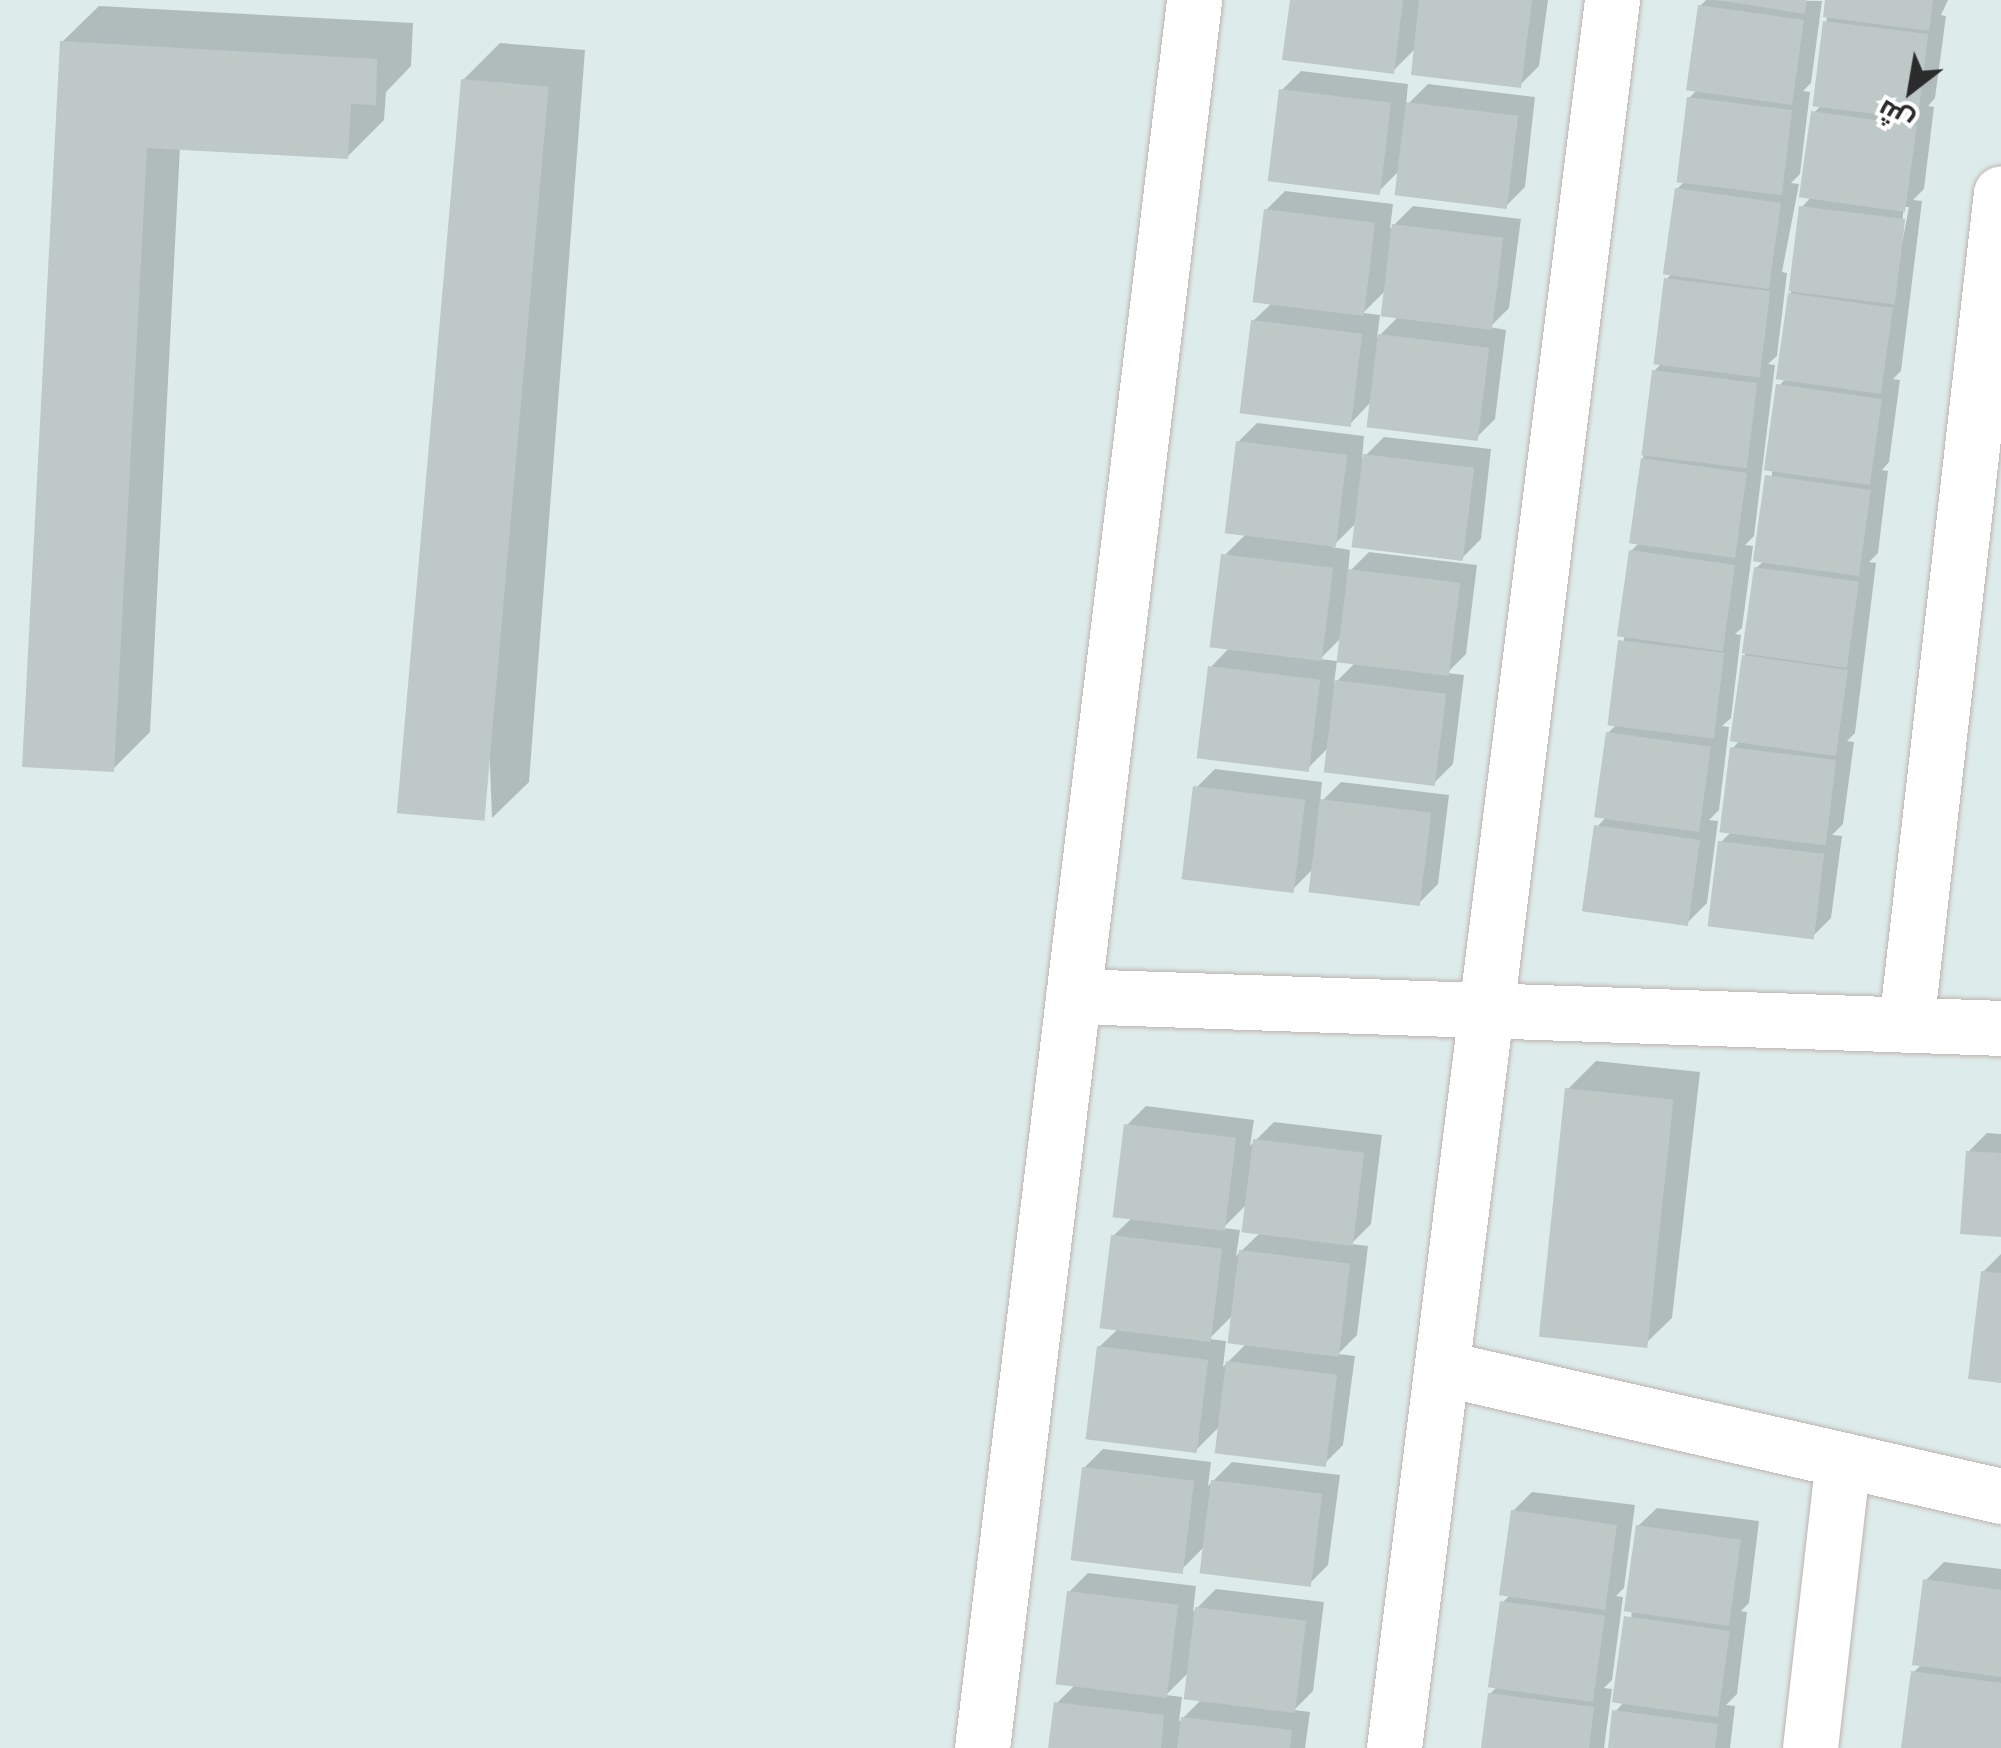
<!DOCTYPE html>
<html>
<head>
<meta charset="utf-8">
<style>
  body { margin:0 }
  #map { position:relative; width:2001px; height:1748px; overflow:hidden; background:#ddecea; font-family:"Nunito Sans",Cairo,sans-serif }
  div>[style] { position:absolute }
  .shadow>* { inset:0; background:#0003 }
  .building>* { inset:0; background:#bdc8c7; transform-origin:0 0 }
  .roads { filter:drop-shadow(0 0 2px #beb2b1) drop-shadow(0 0 2px #beb2b1) }
  .minor>* { height:55px; margin:-27.5px; padding:0 27.5px; transform-origin:27.5px; border-radius:27.5px; background:#fff }
  span { translate:-50% -50%; white-space:nowrap; text-align:center; line-height:1.15; -webkit-text-stroke:8px #fff; paint-order:stroke }
  .north { position:absolute; left:1861px; top:40px; width:100px; height:100px; -webkit-text-stroke:8px #fff; paint-order:stroke; rotate:211deg; font-size:28px; font-weight:700; line-height:40px; text-align:center; color:#2b2b2b }
  .north::after { content:''; display:block; margin:auto; width:35px; height:45px; background:#2b2b2b; clip-path:polygon(50% 0,100% 100%,50% 72%,0 100%) }
</style>
</head>
<body>
<div id="map">
  <div class="shadow">
    <i style="clip-path:polygon(1293px 0,1548px 0,1539px 66px,1520px 85px,1416px 48px,1393px 71px)"></i>
    <i style="clip-path:polygon(1706px 0,1822px 1px,1811px 83px,1803px 91px,1810px 92px,1800px 174px,1791px 183px,1799px 184px,1782px 272px,1787px 273px,1777px 356px,1768px 364px,1775px 365px,1754px 536px,1745px 545px,1753px 546px,1742px 628px,1735px 634px,1741px 635px,1731px 718px,1722px 726px,1729px 727px,1719px 810px,1709px 820px,1718px 821px,1707px 903px,1688px 922px,1597px 827px,1607px 816px,1608px 733px,1617px 724px,1631px 551px,1640px 542px,1643px 459px,1654px 371px,1663px 362px,1666px 280px,1673px 272px,1677px 189px,1685px 181px,1689px 98px,1698px 89px,1700px 6px)"></i>
    <i style="clip-path:polygon(evenodd,1828px 0,1948px 0,1941px 15px,1946px 16px,1935px 98px,1928px 106px,1934px 107px,1924px 189px,1913px 200px,1922px 201px,1901px 371px,1893px 379px,1900px 380px,1889px 462px,1882px 470px,1888px 471px,1878px 553px,1869px 562px,1876px 563px,1855px 733px,1847px 741px,1854px 742px,1843px 824px,1832px 835px,1842px 836px,1831px 918px,1812px 937px,1721px 842px,1732px 831px,1733px 748px,1741px 739px,1734px 738px,1756px 568px,1765px 560px,1779px 386px,1786px 378px,1780px 377px,1802px 207px,1812px 196px,1814px 113px,1821px 105px,1828px 0,1904px 207px,1909px 207px,1894px 285px,1904px 207px)"></i>
    <i style="clip-path:polygon(99px 6px,413px 23px,411px 66px,386px 92px,384px 120px,347px 157px,180px 147px,150px 732px,113px 769px,62px 42px)"></i>
    <i style="clip-path:polygon(500px 43px,585px 50px,529px 782px,492px 818px,463px 80px)"></i>
    <i style="clip-path:polygon(1301px 71px,1408px 84px,1406px 106px,1428px 84px,1535px 97px,1525px 187px,1506px 206px,1401px 169px,1378px 192px,1282px 90px)"></i>
    <i style="clip-path:polygon(evenodd,1285px 191px,1393px 204px,1390px 229px,1413px 206px,1521px 219px,1509px 308px,1490px 327px,1506px 330px,1495px 419px,1476px 438px,1372px 401px,1350px 424px,1253px 321px,1273px 302px,1266px 210px,1285px 191px,1386px 290px,1399px 316px,1377px 338px,1380px 315px,1363px 313px,1386px 290px)"></i>
    <i style="clip-path:polygon(evenodd,1257px 423px,1364px 436px,1362px 459px,1384px 437px,1491px 449px,1481px 539px,1462px 558px,1357px 522px,1332px 547px,1350px 550px,1348px 573px,1369px 552px,1477px 565px,1466px 654px,1447px 673px,1464px 675px,1453px 764px,1434px 783px,1329px 747px,1307px 769px,1211px 667px,1230px 647px,1224px 556px,1246px 534px,1238px 442px,1257px 423px,1342px 637px,1356px 662px,1334px 684px,1337px 661px,1320px 659px,1342px 637px)"></i>
    <i style="clip-path:polygon(1215px 769px,1322px 782px,1320px 803px,1341px 782px,1449px 795px,1438px 884px,1419px 903px,1314px 868px,1292px 890px,1196px 788px)"></i>
    <i style="clip-path:polygon(1596px 1061px,1700px 1072px,1672px 1318px,1643px 1346px,1568px 1089px)"></i>
    <i style="clip-path:polygon(evenodd,1146px 1106px,1254px 1120px,1250px 1146px,1274px 1122px,1382px 1135px,1371px 1224px,1351px 1244px,1368px 1246px,1357px 1335px,1338px 1354px,1355px 1356px,1343px 1445px,1324px 1464px,1220px 1426px,1196px 1450px,1099px 1347px,1119px 1328px,1113px 1236px,1133px 1217px,1127px 1125px,1146px 1106px,1247px 1204px,1261px 1232px,1236px 1256px,1240px 1230px,1223px 1228px,1247px 1204px,1146px 1106px,1233px 1315px,1247px 1343px,1223px 1367px,1226px 1341px,1209px 1339px,1233px 1315px)"></i>
    <i style="clip-path:polygon(1987px 1133px,2001px 1134px,2001px 1234px,1968px 1152px)"></i>
    <i style="clip-path:polygon(2001px 1254px,2001px 1381px,1983px 1272px)"></i>
    <i style="clip-path:polygon(1103px 1449px,1211px 1462px,1208px 1486px,1232px 1462px,1340px 1475px,1328px 1565px,1309px 1584px,1205px 1546px,1181px 1570px,1084px 1468px)"></i>
    <i style="clip-path:polygon(1532px 1492px,1635px 1505px,1624px 1588px,1616px 1596px,1623px 1597px,1612px 1680px,1604px 1688px,1612px 1689px,1604px 1748px,1483px 1748px,1490px 1694px,1498px 1686px,1502px 1603px,1511px 1594px,1513px 1511px)"></i>
    <i style="clip-path:polygon(1657px 1508px,1759px 1521px,1749px 1603px,1741px 1611px,1747px 1612px,1737px 1694px,1726px 1705px,1735px 1706px,1730px 1748px,1610px 1748px,1615px 1712px,1625px 1701px,1638px 1526px)"></i>
    <i style="clip-path:polygon(1944px 1562px,2001px 1569px,2001px 1748px,1904px 1748px,1914px 1672px,1922px 1664px,1925px 1581px)"></i>
    <i style="clip-path:polygon(evenodd,1088px 1573px,1196px 1586px,1193px 1612px,1216px 1589px,1324px 1602px,1313px 1691px,1294px 1710px,1310px 1712px,1305px 1748px,1050px 1748px,1056px 1704px,1076px 1684px,1069px 1592px,1088px 1573px,1189px 1672px,1202px 1699px,1179px 1722px,1182px 1697px,1166px 1695px,1189px 1672px)"></i>
  </div>
  <div class="building">
    <i style="clip-path:polygon(1290px 0,1403px 0,1394px 74px,1282px 60px)"></i>
    <i style="clip-path:polygon(1419px 0,1532px 0,1521px 88px,1411px 75px)"></i>
    <i style="clip-path:polygon(1717px 0,1807px 0,1805px 14px)"></i>
    <i style="clip-path:polygon(1825px 0,1933px 0,1929px 31px,1823px 17px)"></i>
    <i style="left:1698px;top:5px;width:107px;height:86px;rotate:8deg"></i>
    <i style="left:1823px;top:21px;width:106px;height:86px;rotate:7deg"></i>
    <i style="clip-path:polygon(60px 41px,377px 59px,376px 105px,351px 104px,348px 159px,147px 148px,114px 772px,22px 767px)"></i>
    <i style="left:461px;top:79px;width:88px;height:737px;rotate:5deg"></i>
    <i style="left:1279px;top:89px;width:113px;height:93px;rotate:7deg"></i>
    <i style="left:1687px;top:97px;width:106px;height:86px;rotate:7deg"></i>
    <i style="left:1406px;top:102px;width:113px;height:94px;rotate:7deg"></i>
    <i style="left:1811px;top:111px;width:107px;height:87px;rotate:8deg"></i>
    <i style="left:1675px;top:188px;width:107px;height:87px;rotate:8deg"></i>
    <i style="left:1799px;top:206px;width:107px;height:86px;rotate:7deg"></i>
    <i style="left:1264px;top:209px;width:112px;height:94px;rotate:7deg"></i>
    <i style="left:1392px;top:224px;width:112px;height:93px;rotate:7deg"></i>
    <i style="left:1664px;top:278px;width:107px;height:87px;rotate:7deg"></i>
    <i style="left:1788px;top:293px;width:106px;height:87px;rotate:8deg"></i>
    <i style="left:1251px;top:320px;width:112px;height:94px;rotate:7deg"></i>
    <i style="left:1378px;top:334px;width:112px;height:94px;rotate:7deg"></i>
    <i style="left:1652px;top:370px;width:106px;height:86px;rotate:7deg"></i>
    <i style="left:1776px;top:384px;width:107px;height:87px;rotate:8deg"></i>
    <i style="left:1236px;top:441px;width:112px;height:93px;rotate:7deg"></i>
    <i style="left:1363px;top:454px;width:112px;height:94px;rotate:7deg"></i>
    <i style="left:1641px;top:458px;width:107px;height:86px;rotate:8deg"></i>
    <i style="left:1765px;top:475px;width:107px;height:87px;rotate:8deg"></i>
    <i style="left:1629px;top:550px;width:107px;height:87px;rotate:8deg"></i>
    <i style="left:1221px;top:554px;width:113px;height:94px;rotate:7deg"></i>
    <i style="left:1754px;top:567px;width:106px;height:87px;rotate:8deg"></i>
    <i style="left:1348px;top:569px;width:113px;height:94px;rotate:7deg"></i>
    <i style="left:1618px;top:640px;width:107px;height:86px;rotate:7deg"></i>
    <i style="left:1742px;top:655px;width:107px;height:87px;rotate:8deg"></i>
    <i style="left:1208px;top:666px;width:113px;height:93px;rotate:7deg"></i>
    <i style="left:1335px;top:680px;width:112px;height:93px;rotate:7deg"></i>
    <i style="left:1606px;top:732px;width:106px;height:86px;rotate:8deg"></i>
    <i style="left:1730px;top:747px;width:107px;height:86px;rotate:7deg"></i>
    <i style="left:1193px;top:786px;width:113px;height:94px;rotate:7deg"></i>
    <i style="left:1320px;top:799px;width:112px;height:94px;rotate:7deg"></i>
    <i style="left:1594px;top:825px;width:107px;height:87px;rotate:8deg"></i>
    <i style="left:1718px;top:841px;width:107px;height:86px;rotate:7deg"></i>
    <i style="left:1565px;top:1088px;width:109px;height:250px;rotate:6deg"></i>
    <i style="left:1124px;top:1124px;width:113px;height:94px;rotate:7deg"></i>
    <i style="left:1253px;top:1139px;width:112px;height:94px;rotate:7deg"></i>
    <i style="clip-path:polygon(1966px 1151px,2001px 1153px,2001px 1237px,1960px 1234px)"></i>
    <i style="left:1111px;top:1235px;width:112px;height:94px;rotate:7deg"></i>
    <i style="left:1239px;top:1250px;width:112px;height:94px;rotate:7deg"></i>
    <i style="clip-path:polygon(1981px 1271px,2001px 1273px,2001px 1383px,1968px 1379px)"></i>
    <i style="left:1097px;top:1346px;width:112px;height:94px;rotate:7deg"></i>
    <i style="left:1226px;top:1361px;width:112px;height:93px;rotate:7deg"></i>
    <i style="left:1082px;top:1467px;width:113px;height:94px;rotate:7deg"></i>
    <i style="left:1211px;top:1480px;width:112px;height:94px;rotate:7deg"></i>
    <i style="left:1511px;top:1510px;width:107px;height:86px;rotate:8deg"></i>
    <i style="left:1636px;top:1525px;width:106px;height:87px;rotate:8deg"></i>
    <i style="clip-path:polygon(1923px 1579px,2001px 1590px,2001px 1677px,1912px 1665px)"></i>
    <i style="left:1067px;top:1591px;width:112px;height:94px;rotate:7deg"></i>
    <i style="left:1500px;top:1601px;width:106px;height:87px;rotate:8deg"></i>
    <i style="left:1195px;top:1607px;width:112px;height:93px;rotate:7deg"></i>
    <i style="left:1624px;top:1616px;width:107px;height:87px;rotate:8deg"></i>
    <i style="clip-path:polygon(1911px 1671px,2001px 1683px,2001px 1748px,1901px 1748px)"></i>
    <i style="clip-path:polygon(1488px 1693px,1594px 1707px,1589px 1748px,1481px 1748px)"></i>
    <i style="clip-path:polygon(1054px 1702px,1164px 1715px,1161px 1748px,1048px 1748px)"></i>
    <i style="clip-path:polygon(1612px 1710px,1718px 1724px,1715px 1748px,1608px 1748px)"></i>
    <i style="clip-path:polygon(1181px 1717px,1292px 1730px,1290px 1748px,1177px 1748px)"></i>
  </div>
  <div class="roads">
    <div class="minor">
      <i style="left:1073px;top:996px;width:929px;rotate:1.97deg"></i>
      <i style="left:1906px;top:1025px;width:837px;rotate:-83.49deg"></i>
      <i style="left:1442px;top:1368px;width:573px;rotate:12.9deg"></i>
      <i style="left:982px;top:1748px;width:1761px;rotate:-83.08deg"></i>
      <i style="left:1394px;top:1748px;width:1762px;rotate:-82.89deg"></i>
      <i style="left:1810px;top:1748px;width:290px;rotate:-83.5deg"></i>
    </div>
  </div>
  <div class="north">ش</div>
</div>
</body>
</html>
